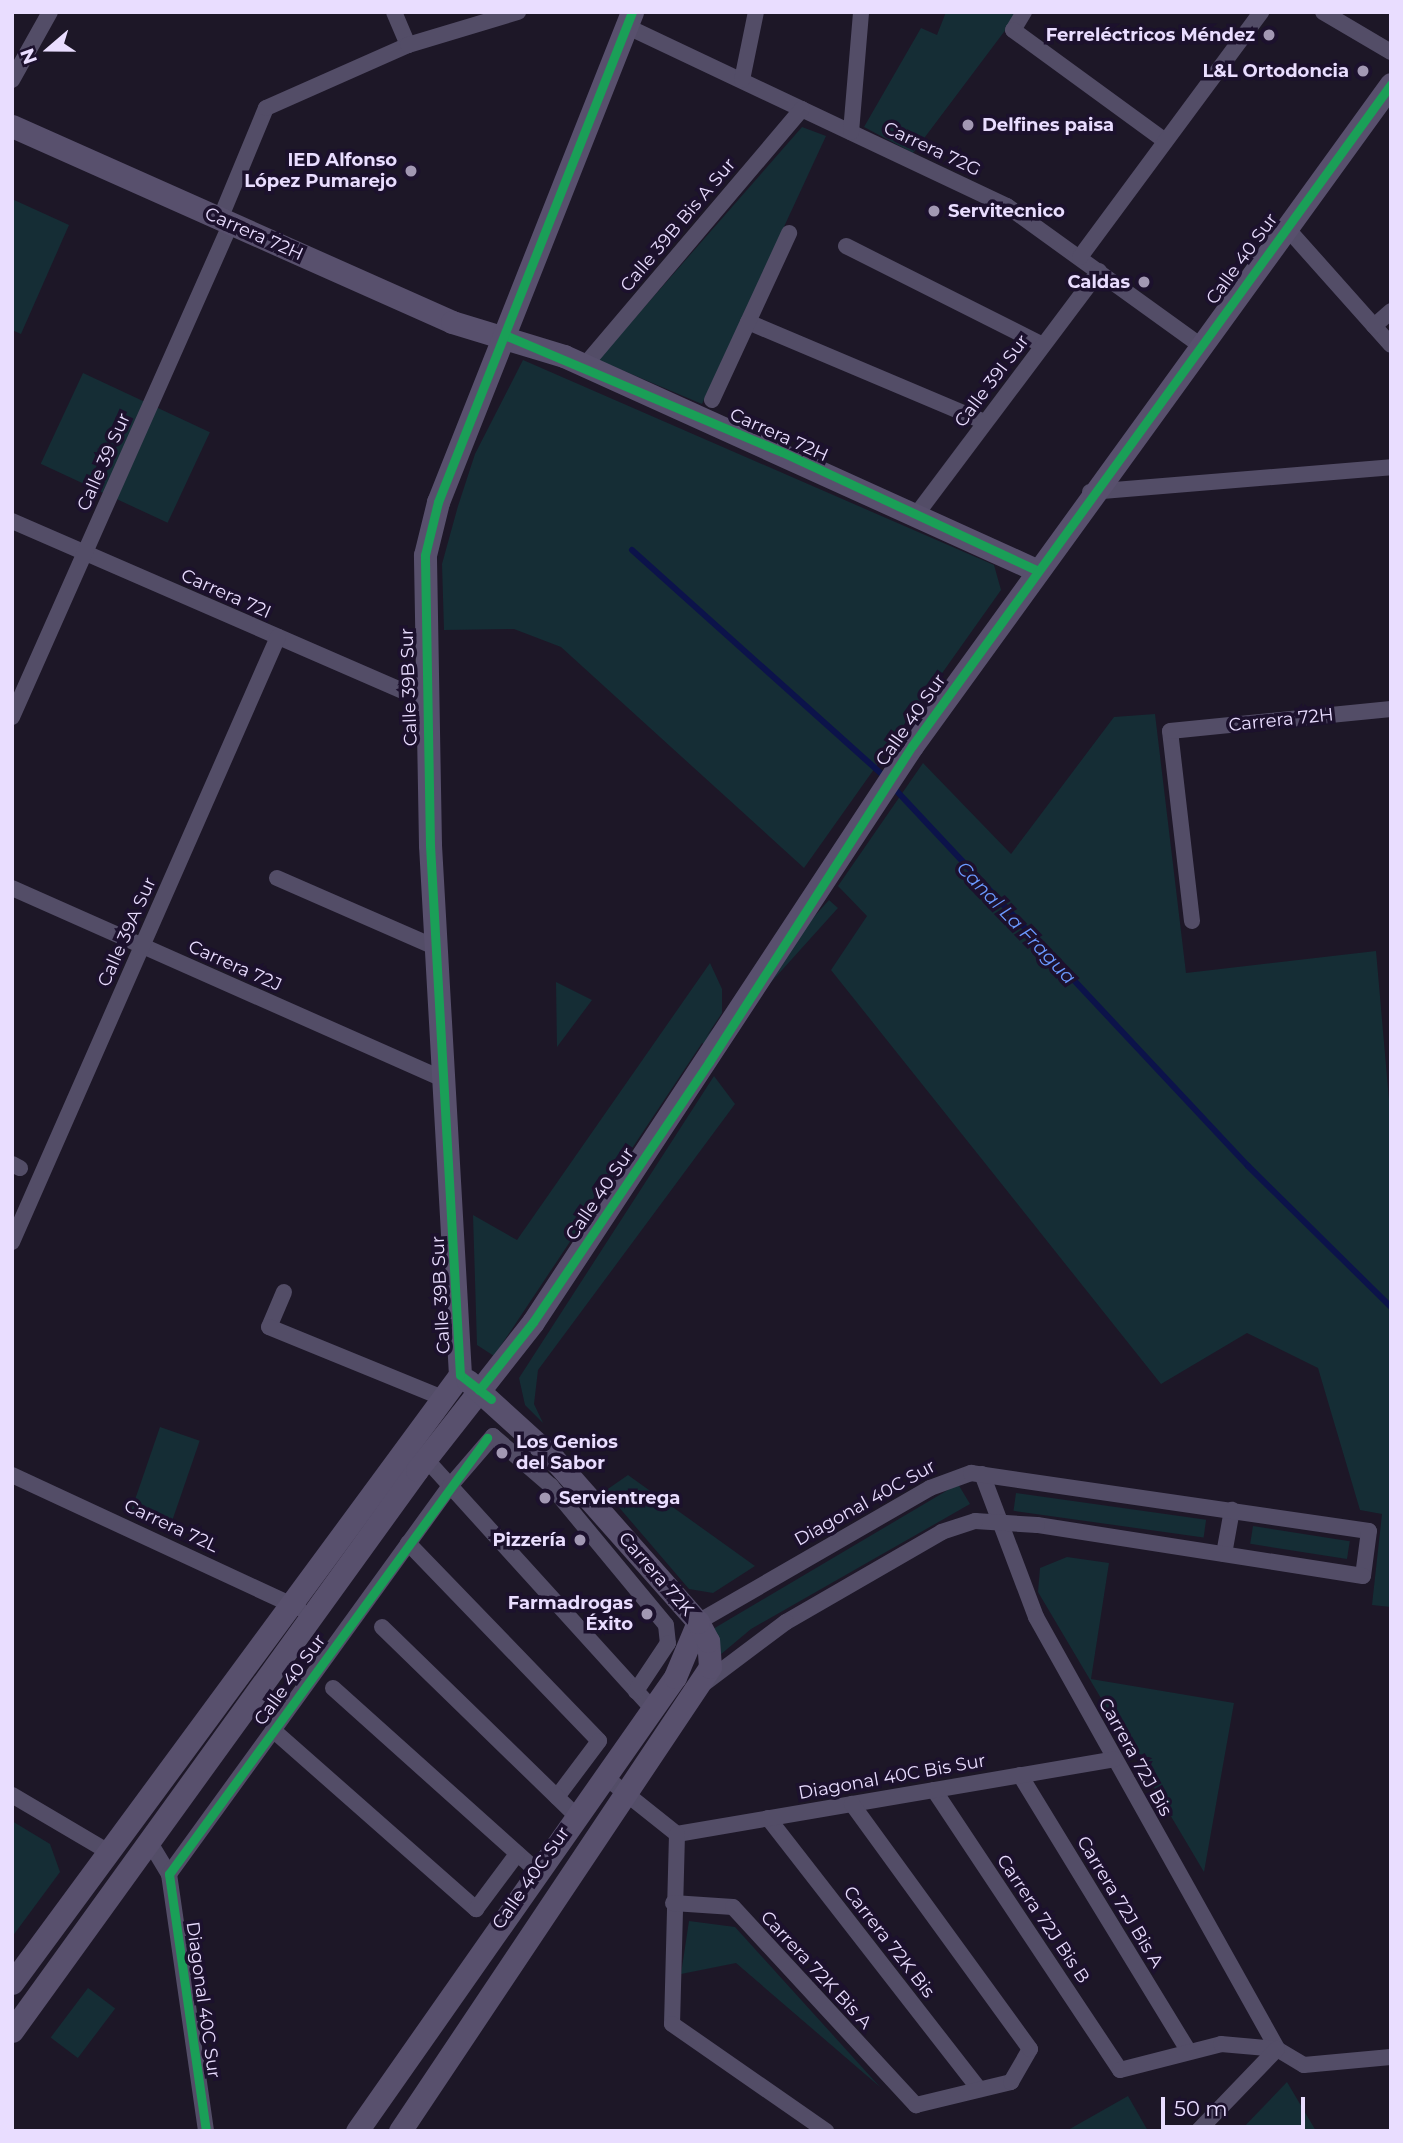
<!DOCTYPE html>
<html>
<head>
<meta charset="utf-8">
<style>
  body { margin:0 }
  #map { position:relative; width:1403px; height:2143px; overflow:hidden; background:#1d1727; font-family:Montserrat,sans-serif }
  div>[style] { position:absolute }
  .green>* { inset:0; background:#152d35; transform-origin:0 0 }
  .stream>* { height:6px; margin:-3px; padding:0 3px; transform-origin:3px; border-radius:3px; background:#0c134a }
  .street>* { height:16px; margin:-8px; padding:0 8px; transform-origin:8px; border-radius:8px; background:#534d67 }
  .secondary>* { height:23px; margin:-11.5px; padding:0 11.5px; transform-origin:11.5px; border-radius:11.5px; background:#58506d }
  .cycleway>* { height:9px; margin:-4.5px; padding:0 4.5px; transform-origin:4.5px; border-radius:4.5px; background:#1a9f57 }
  .dots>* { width:19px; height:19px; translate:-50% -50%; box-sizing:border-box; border:4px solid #1c112d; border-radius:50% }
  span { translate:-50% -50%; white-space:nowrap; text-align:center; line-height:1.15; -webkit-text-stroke:7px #1c112d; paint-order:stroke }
  .poi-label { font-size:18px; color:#e9ddff; font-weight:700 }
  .right { translate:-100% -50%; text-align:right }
  .left { translate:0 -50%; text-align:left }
  .street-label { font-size:18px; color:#e9ddff }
  .water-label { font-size:19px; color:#6b99ff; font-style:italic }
  .frame { position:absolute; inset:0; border:14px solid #e9ddff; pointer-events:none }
  .north { position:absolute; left:14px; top:14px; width:70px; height:70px; -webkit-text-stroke:5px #1c112d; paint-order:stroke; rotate:250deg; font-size:19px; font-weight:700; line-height:28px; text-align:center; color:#e9ddff }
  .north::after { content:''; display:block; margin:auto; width:24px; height:32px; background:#e9ddff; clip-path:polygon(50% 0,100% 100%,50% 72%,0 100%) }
  .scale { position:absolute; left:1161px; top:2097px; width:144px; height:32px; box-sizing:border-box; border:4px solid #e9ddff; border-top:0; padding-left:9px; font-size:21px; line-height:24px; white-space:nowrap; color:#e9ddff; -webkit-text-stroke:5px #1c112d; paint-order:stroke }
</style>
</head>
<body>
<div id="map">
  <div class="green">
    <i style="clip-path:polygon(946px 12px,1019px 12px,913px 153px,864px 127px,921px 28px,937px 35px)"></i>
    <i style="clip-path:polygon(802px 127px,826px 136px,702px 404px,598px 360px)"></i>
    <i style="clip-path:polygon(12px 199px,69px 225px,21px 334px,12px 330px)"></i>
    <i style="clip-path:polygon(523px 360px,994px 565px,1001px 590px,804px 868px,561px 647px,514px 629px,444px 630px,442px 564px,458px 506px,475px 454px)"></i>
    <i style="left:83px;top:373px;width:140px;height:100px;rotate:25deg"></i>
    <i style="clip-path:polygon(1155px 714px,1186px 973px,1376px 951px,1391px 1123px,1391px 1607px,1372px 1605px,1382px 1514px,1360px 1510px,1318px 1368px,1247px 1333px,1161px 1384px,831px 970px,867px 916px,838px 886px,923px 763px,1011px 854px,1114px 717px)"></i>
    <i style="left:829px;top:900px;width:12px;height:191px;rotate:42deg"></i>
    <i style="clip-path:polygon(710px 963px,722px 989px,722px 1013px,494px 1356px,477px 1345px,473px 1215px,517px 1240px)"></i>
    <i style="clip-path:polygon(556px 982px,592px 1000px,557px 1047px)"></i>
    <i style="clip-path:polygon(714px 1076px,735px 1104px,538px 1370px,534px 1404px,543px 1423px,525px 1405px,519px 1378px)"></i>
    <i style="left:160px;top:1427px;width:42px;height:88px;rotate:19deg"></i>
    <i style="clip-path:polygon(628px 1475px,755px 1566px,713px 1593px,689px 1589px,605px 1491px)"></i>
    <i style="clip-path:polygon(958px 1484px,970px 1504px,751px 1629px,720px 1655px,713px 1629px)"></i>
    <i style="left:1016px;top:1493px;width:192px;height:18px;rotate:8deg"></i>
    <i style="left:1253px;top:1526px;width:98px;height:18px;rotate:9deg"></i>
    <i style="clip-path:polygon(1067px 1557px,1109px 1563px,1091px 1679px,1234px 1703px,1204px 1872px,1038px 1592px,1040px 1568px)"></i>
    <i style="clip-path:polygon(12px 1821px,50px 1844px,60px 1872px,12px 1937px)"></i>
    <i style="clip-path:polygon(689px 1921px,735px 1927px,880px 2087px,736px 1963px,681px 1974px)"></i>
    <i style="left:88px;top:1988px;width:34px;height:62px;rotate:37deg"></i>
    <i style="clip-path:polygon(1287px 2082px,1316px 2131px,1240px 2131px)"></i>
    <i style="clip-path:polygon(1128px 2096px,1148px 2131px,1068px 2131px,1068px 2130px)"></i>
  </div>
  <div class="stream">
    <i style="left:632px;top:550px;width:340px;rotate:41.9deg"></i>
    <i style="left:892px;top:786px;width:521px;rotate:46.87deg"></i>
    <i style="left:1248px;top:1166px;width:201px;rotate:44.6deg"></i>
  </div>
  <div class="street">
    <i style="left:394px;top:12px;width:36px;rotate:67deg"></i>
    <i style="left:1024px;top:12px;width:21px;rotate:121deg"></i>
    <i style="left:1013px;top:30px;width:188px;rotate:36.1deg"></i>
    <i style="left:1323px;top:12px;width:79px;rotate:30.5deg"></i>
    <i style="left:628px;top:27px;width:419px;rotate:25.3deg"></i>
    <i style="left:1007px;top:206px;width:236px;rotate:35.8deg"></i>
    <i style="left:12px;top:80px;width:78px;rotate:-60.8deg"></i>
    <i style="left:742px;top:80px;width:69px;rotate:-78.4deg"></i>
    <i style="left:851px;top:132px;width:120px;rotate:-85.2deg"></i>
    <i style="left:220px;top:219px;width:120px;rotate:-67.5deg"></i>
    <i style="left:266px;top:108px;width:155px;rotate:-23.9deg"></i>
    <i style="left:408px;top:45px;width:115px;rotate:-16.7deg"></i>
    <i style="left:1285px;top:226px;width:159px;rotate:48.3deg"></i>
    <i style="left:846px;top:246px;width:220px;rotate:26.7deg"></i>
    <i style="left:1080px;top:257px;width:305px;rotate:-53.5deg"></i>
    <i style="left:748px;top:322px;width:257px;rotate:22.9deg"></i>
    <i style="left:1374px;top:326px;width:23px;rotate:-41deg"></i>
    <i style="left:584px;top:366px;width:337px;rotate:-49.7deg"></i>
    <i style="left:712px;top:400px;width:184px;rotate:-65.2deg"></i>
    <i style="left:1090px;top:492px;width:302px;rotate:-4.7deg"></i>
    <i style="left:916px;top:515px;width:305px;rotate:-53.1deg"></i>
    <i style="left:12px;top:521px;width:451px;rotate:23.5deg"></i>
    <i style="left:12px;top:717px;width:540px;rotate:-66.09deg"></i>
    <i style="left:277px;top:878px;width:172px;rotate:23.6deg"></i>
    <i style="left:12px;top:888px;width:471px;rotate:23.9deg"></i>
    <i style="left:1192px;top:921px;width:191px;rotate:-96.6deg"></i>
    <i style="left:1170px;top:731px;width:222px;rotate:-5.7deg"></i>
    <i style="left:12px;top:1164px;width:9px;rotate:27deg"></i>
    <i style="left:12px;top:1242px;width:661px;rotate:-66.27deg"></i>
    <i style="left:284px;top:1292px;width:38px;rotate:113deg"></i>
    <i style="left:269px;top:1327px;width:188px;rotate:22.2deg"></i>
    <i style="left:425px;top:1458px;width:338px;rotate:47.8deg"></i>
    <i style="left:982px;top:1474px;width:153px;rotate:69.3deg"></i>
    <i style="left:1036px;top:1617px;width:495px;rotate:60.8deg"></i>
    <i style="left:1277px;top:2049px;width:31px;rotate:31deg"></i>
    <i style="left:1304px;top:2065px;width:87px;rotate:-5.3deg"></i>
    <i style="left:12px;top:1475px;width:316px;rotate:24.9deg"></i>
    <i style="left:408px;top:1543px;width:275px;rotate:46deg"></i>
    <i style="left:599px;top:1741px;width:70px;rotate:126.9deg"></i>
    <i style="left:1224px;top:1554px;width:45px;rotate:-79.7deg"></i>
    <i style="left:698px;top:1622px;width:268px;rotate:-30deg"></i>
    <i style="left:930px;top:1488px;width:44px;rotate:-20.1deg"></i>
    <i style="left:971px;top:1473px;width:402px;rotate:8.3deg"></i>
    <i style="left:1369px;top:1531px;width:45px;rotate:97.6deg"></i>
    <i style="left:1363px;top:1576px;width:330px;rotate:-171.1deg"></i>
    <i style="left:1037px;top:1525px;width:62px;rotate:-176.3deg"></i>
    <i style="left:975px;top:1521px;width:35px;rotate:162deg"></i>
    <i style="left:942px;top:1532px;width:180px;rotate:150deg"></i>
    <i style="left:786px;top:1622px;width:100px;rotate:143.1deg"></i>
    <i style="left:382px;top:1627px;width:269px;rotate:44.2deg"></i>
    <i style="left:333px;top:1688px;width:273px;rotate:41.9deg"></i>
    <i style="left:273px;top:1730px;width:271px;rotate:41.4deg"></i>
    <i style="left:476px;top:1909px;width:69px;rotate:-53.3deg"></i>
    <i style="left:1020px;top:1775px;width:321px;rotate:58.6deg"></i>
    <i style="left:604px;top:1776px;width:93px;rotate:38.5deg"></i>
    <i style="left:934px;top:1790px;width:336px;rotate:56.4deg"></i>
    <i style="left:1120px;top:2070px;width:104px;rotate:-14.4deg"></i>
    <i style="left:1221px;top:2044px;width:56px;rotate:5.1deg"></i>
    <i style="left:12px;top:1795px;width:110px;rotate:30.5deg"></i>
    <i style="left:768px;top:1818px;width:343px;rotate:52.1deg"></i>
    <i style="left:677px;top:1834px;width:443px;rotate:-9.7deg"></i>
    <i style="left:677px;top:1834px;width:190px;rotate:91.5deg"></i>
    <i style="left:672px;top:2024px;width:188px;rotate:34.8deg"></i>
    <i style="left:149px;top:1841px;width:39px;rotate:59deg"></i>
    <i style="left:169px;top:1874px;width:260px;rotate:81.8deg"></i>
    <i style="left:169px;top:1874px;width:479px;rotate:-54.1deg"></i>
    <i style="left:450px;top:1486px;width:66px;rotate:-49.3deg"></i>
    <i style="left:493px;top:1436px;width:77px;rotate:40.8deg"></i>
    <i style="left:551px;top:1486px;width:180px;rotate:50.4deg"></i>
    <i style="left:666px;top:1625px;width:18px;rotate:84deg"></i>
    <i style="left:668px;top:1643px;width:58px;rotate:123.7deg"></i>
    <i style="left:673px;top:1903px;width:60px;rotate:3.8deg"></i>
    <i style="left:733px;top:1907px;width:270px;rotate:47.3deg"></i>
    <i style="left:916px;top:2105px;width:98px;rotate:-13.6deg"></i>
    <i style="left:1011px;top:2082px;width:38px;rotate:-60deg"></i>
    <i style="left:1030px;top:2049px;width:303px;rotate:-126deg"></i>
    <i style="left:1198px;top:2131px;width:114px;rotate:-46.1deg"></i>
  </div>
  <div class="secondary">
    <i style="left:12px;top:126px;width:482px;rotate:24deg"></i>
    <i style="left:452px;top:322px;width:117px;rotate:16.9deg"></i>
    <i style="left:564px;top:356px;width:518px;rotate:24.39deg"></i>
    <i style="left:460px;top:1375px;width:531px;rotate:-93.24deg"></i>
    <i style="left:430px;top:845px;width:290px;rotate:-91deg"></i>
    <i style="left:425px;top:555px;width:55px;rotate:-76.2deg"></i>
    <i style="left:438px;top:502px;width:527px;rotate:-68.4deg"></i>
    <i style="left:12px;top:1983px;width:755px;rotate:-53.62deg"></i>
    <i style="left:12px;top:2031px;width:692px;rotate:-54.17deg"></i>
    <i style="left:417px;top:1470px;width:188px;rotate:-51.9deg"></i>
    <i style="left:533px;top:1322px;width:690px;rotate:-56.66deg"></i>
    <i style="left:912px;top:746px;width:817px;rotate:-54.11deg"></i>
    <i style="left:357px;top:2131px;width:554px;rotate:-54.99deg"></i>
    <i style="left:675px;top:1677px;width:60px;rotate:-67.3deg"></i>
    <i style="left:400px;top:2131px;width:558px;rotate:-56.25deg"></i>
    <i style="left:710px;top:1667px;width:26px;rotate:-94deg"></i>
    <i style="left:708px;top:1641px;width:21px;rotate:-118deg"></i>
    <i style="left:698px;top:1622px;width:219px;rotate:-131.5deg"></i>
    <i style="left:553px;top:1458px;width:115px;rotate:-137.8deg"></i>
  </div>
  <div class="cycleway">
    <i style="left:507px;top:336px;width:298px;rotate:22.9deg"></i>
    <i style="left:782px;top:452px;width:280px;rotate:24.9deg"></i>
    <i style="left:479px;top:1390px;width:87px;rotate:-51.5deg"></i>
    <i style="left:533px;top:1322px;width:314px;rotate:-55.9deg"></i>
    <i style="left:709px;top:1062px;width:376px;rotate:-57.3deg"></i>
    <i style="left:912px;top:746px;width:817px;rotate:-54.11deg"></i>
    <i style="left:491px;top:1399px;width:39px;rotate:-142deg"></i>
    <i style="left:460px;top:1375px;width:531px;rotate:-93.24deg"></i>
    <i style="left:430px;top:845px;width:290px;rotate:-91deg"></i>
    <i style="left:425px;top:555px;width:55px;rotate:-76.2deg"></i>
    <i style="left:438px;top:502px;width:527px;rotate:-68.4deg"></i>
    <i style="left:206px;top:2131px;width:260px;rotate:-98.2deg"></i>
    <i style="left:169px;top:1874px;width:540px;rotate:-53.89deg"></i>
  </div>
  <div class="dots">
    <i style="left:1269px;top:35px;background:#a298b3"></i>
    <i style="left:1363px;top:71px;background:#a298b3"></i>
    <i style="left:968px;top:125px;background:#a298b3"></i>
    <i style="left:411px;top:171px;background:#a298b3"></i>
    <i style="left:934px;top:211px;background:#a298b3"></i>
    <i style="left:1144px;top:282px;background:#a298b3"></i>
    <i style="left:502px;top:1453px;background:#a298b3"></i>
    <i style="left:545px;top:1498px;background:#a298b3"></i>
    <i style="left:580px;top:1540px;background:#a298b3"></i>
    <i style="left:647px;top:1614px;background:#a298b3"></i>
  </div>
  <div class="poi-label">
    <span class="right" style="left:1255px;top:35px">Ferreléctricos Méndez</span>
    <span class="right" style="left:1349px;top:71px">L&amp;L Ortodoncia</span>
    <span class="left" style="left:982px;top:125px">Delfines paisa</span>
    <span class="right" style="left:397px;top:171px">IED Alfonso<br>López Pumarejo</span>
    <span class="left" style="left:948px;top:211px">Servitecnico</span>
    <span class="right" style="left:1130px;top:282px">Caldas</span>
    <span class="left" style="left:516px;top:1453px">Los Genios<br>del Sabor</span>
    <span class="left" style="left:559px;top:1498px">Servientrega</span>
    <span class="right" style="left:566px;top:1540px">Pizzería</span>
    <span class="right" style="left:633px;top:1614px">Farmadrogas<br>Éxito</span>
  </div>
  <div class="street-label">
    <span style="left:932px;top:149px;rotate:25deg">Carrera 72G</span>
    <span style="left:678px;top:225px;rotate:-50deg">Calle 39B Bis A Sur</span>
    <span style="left:254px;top:234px;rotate:24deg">Carrera 72H</span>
    <span style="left:1242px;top:259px;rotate:-54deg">Calle 40 Sur</span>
    <span style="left:992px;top:381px;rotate:-53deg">Calle 39I Sur</span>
    <span style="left:779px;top:435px;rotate:24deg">Carrera 72H</span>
    <span style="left:104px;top:462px;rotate:-66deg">Calle 39 Sur</span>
    <span style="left:226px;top:594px;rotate:24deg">Carrera 72I</span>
    <span style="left:409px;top:687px;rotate:-92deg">Calle 39B Sur</span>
    <span style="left:911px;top:720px;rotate:-55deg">Calle 40 Sur</span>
    <span style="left:1281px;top:720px;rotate:-6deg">Carrera 72H</span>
    <span style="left:127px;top:932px;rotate:-66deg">Calle 39A Sur</span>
    <span style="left:235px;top:966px;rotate:24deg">Carrera 72J</span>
    <span style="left:600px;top:1194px;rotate:-56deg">Calle 40 Sur</span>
    <span style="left:441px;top:1295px;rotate:-93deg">Calle 39B Sur</span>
    <span style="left:865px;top:1503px;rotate:-29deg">Diagonal 40C Sur</span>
    <span style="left:171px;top:1526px;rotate:25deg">Carrera 72L</span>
    <span style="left:656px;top:1574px;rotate:49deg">Carrera 72K</span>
    <span style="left:290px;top:1680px;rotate:-54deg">Calle 40 Sur</span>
    <span style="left:1135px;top:1757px;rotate:61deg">Carrera 72J Bis</span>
    <span style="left:892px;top:1777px;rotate:-10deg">Diagonal 40C Bis Sur</span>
    <span style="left:531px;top:1878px;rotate:-55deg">Calle 40C Sur</span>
    <span style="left:1120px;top:1902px;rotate:59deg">Carrera 72J Bis A</span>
    <span style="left:1043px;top:1919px;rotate:56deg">Carrera 72J Bis B</span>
    <span style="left:889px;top:1942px;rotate:52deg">Carrera 72K Bis</span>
    <span style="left:816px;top:1970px;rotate:47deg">Carrera 72K Bis A</span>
    <span style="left:203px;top:2000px;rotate:82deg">Diagonal 40C Sur</span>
  </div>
  <div class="water-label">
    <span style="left:1016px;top:923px;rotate:46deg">Canal La Fragua</span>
  </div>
  <div class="frame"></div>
  <div class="north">N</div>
  <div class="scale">50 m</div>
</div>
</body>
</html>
